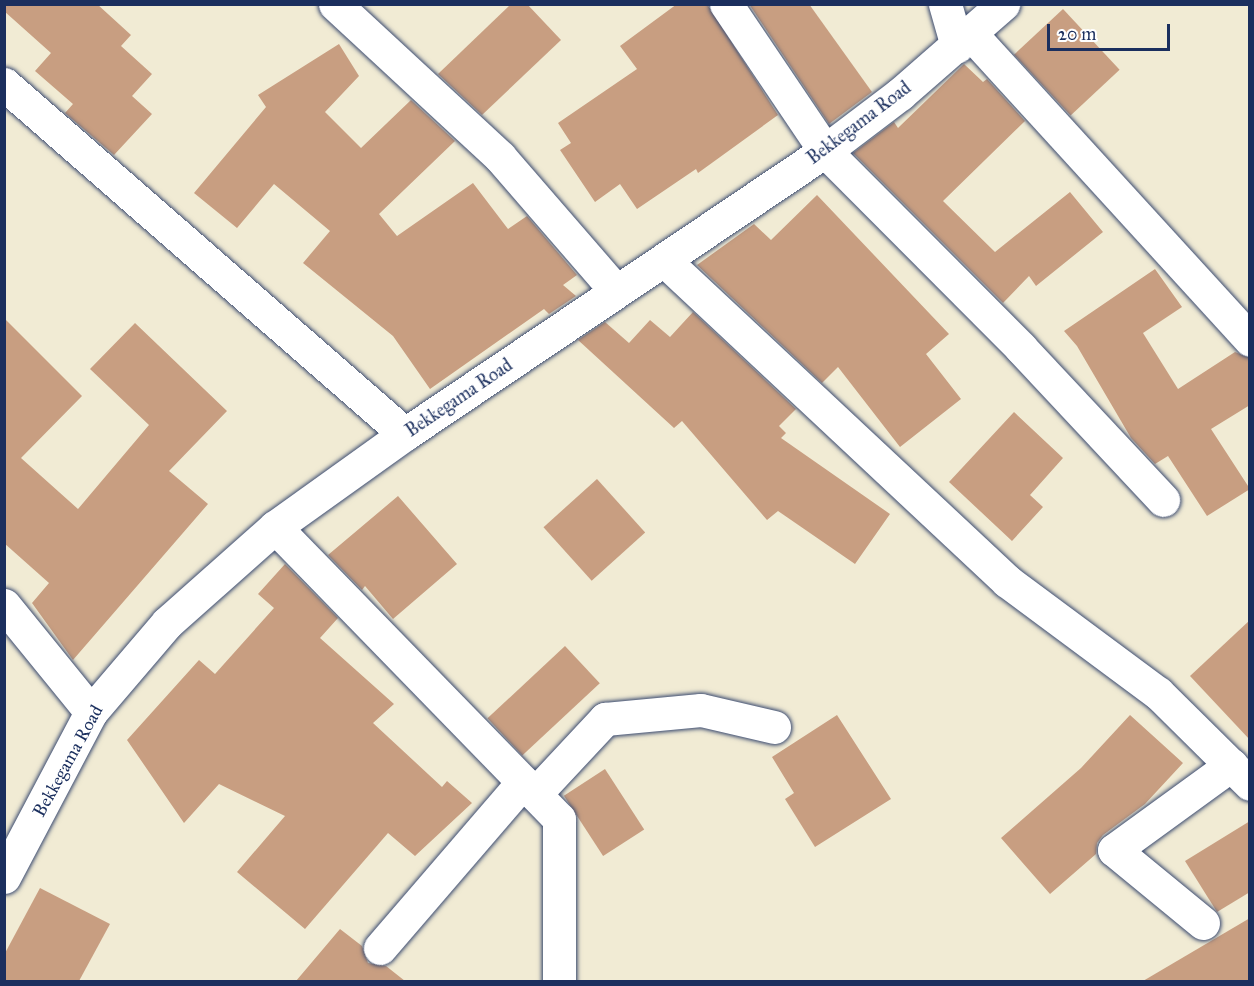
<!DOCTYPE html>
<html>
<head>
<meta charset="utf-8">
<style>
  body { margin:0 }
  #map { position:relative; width:1254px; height:986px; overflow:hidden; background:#f1ebd4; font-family:"IM FELL Great Primer",serif }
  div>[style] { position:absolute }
  .building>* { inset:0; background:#c89e81; transform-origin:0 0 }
  .roads { filter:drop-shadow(0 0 2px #3b4b70) drop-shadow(0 0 2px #3b4b70) }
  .street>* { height:33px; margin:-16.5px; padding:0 16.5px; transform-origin:16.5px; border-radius:16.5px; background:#fff }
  span { translate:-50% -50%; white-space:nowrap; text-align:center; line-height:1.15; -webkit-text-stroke:5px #fff; paint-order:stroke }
  .street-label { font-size:18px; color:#1b2f5e }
  .frame { position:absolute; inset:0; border:6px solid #1b2f5e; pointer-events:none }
  .scale { position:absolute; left:1047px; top:24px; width:123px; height:27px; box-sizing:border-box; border:3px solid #1b2f5e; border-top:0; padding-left:8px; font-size:18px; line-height:21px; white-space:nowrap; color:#1b2f5e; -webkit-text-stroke:4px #fff; paint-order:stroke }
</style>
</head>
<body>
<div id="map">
  <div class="building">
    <i style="clip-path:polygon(4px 4px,97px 4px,131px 35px,121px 46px,152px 74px,132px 96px,152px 114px,114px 155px,65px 113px,73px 104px,35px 71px,51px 53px,4px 11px)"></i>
    <i style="clip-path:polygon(511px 4px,527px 4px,561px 40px,482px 115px,438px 74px)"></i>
    <i style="clip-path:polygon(677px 4px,707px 4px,778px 115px,698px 173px,696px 169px,637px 209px,620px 184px,595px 202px,560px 150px,571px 143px,558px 123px,637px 69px,620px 46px)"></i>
    <i style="clip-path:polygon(749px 4px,809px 4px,872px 92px,829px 124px)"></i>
    <i style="left:1063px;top:9px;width:83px;height:67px;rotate:47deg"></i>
    <i style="clip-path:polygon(339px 44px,359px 76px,325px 112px,361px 148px,411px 100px,455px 141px,379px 214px,397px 236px,473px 183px,508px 229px,527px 216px,577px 275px,563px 285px,576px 296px,549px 314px,544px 309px,430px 389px,393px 336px,303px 263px,330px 231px,274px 184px,237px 228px,194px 193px,266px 107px,258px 95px)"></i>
    <i style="clip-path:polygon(964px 64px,983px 82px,987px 79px,1025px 121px,943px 201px,995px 252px,1070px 192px,1103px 232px,1036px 286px,1029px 276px,1003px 303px,853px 153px,894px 122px,898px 128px)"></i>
    <i style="clip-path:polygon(817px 195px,949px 334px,926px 354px,961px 399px,900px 447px,838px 367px,822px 383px,697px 265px,754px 224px,771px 240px)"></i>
    <i style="clip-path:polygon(1155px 269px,1182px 307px,1143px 333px,1178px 389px,1235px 352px,1250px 358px,1250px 405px,1211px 429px,1250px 489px,1207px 516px,1168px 456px,1155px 464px,1131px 438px,1077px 346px,1064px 331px)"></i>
    <i style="clip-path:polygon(693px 312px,796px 409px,779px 426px,786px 433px,781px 438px,890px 514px,855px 564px,778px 511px,767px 520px,682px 421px,674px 428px,578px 340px,605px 322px,629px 343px,650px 320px,670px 337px)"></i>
    <i style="clip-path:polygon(4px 318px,82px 396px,21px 458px,78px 509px,149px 425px,90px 369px,135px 323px,227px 411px,169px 471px,208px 504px,73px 660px,32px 603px,49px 583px,4px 543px)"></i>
    <i style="clip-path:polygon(1014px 412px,1063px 458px,1030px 495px,1043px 507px,1012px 541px,949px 482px)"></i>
    <i style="left:597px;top:479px;width:72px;height:72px;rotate:48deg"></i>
    <i style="clip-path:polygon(398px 496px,457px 564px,393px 619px,365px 586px,362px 590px,328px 555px)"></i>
    <i style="clip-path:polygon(285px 564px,338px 618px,320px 638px,394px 704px,373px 723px,442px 787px,447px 781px,472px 803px,415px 856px,388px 833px,305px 929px,237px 872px,285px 816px,219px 784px,184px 823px,127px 740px,199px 660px,215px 674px,274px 608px,258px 594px)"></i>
    <i style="clip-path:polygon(1250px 620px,1250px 740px,1190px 676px)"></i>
    <i style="left:565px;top:646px;width:51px;height:106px;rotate:47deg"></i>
    <i style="clip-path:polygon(837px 715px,891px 799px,815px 847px,785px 799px,794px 793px,772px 757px)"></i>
    <i style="clip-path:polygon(1130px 715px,1183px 763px,1145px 804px,1103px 835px,1097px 843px,1096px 854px,1050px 894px,1001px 838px,1081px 768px)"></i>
    <i style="left:605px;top:769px;width:72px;height:49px;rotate:57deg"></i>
    <i style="clip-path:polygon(1250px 821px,1250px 892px,1217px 912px,1185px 861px)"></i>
    <i style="clip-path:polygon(40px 888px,110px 924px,79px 981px,4px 981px,4px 955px)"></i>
    <i style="clip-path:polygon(1250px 918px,1250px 981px,1143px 981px)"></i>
    <i style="clip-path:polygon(340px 929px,362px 946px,368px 963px,386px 966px,405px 981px,296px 981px)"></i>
  </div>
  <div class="roads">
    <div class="street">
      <i style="left:335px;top:4px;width:225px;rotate:42.8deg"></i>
      <i style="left:500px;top:157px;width:177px;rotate:49.1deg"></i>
      <i style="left:726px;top:4px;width:177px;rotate:56deg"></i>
      <i style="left:825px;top:151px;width:278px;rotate:45.1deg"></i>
      <i style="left:1021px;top:348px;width:208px;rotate:46.9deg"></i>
      <i style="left:945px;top:4px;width:44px;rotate:74.1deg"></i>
      <i style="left:971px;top:34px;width:414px;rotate:47.6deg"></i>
      <i style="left:4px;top:84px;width:532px;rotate:41.12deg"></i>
      <i style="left:664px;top:260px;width:470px;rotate:43.1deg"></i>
      <i style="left:1007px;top:581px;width:188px;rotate:36.6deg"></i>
      <i style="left:1158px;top:693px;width:129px;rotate:44.7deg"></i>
      <i style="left:275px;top:527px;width:407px;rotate:45.8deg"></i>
      <i style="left:559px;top:819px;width:163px;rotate:90deg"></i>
      <i style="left:4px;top:605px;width:138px;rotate:50.9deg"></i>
      <i style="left:535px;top:794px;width:103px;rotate:-47deg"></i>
      <i style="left:605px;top:719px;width:96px;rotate:-5.4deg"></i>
      <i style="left:701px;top:710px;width:75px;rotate:13.1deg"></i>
      <i style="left:4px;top:877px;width:187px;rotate:-62.2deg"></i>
      <i style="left:91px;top:712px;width:117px;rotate:-49.5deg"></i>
      <i style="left:167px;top:623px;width:144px;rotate:-41.6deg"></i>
      <i style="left:275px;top:527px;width:160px;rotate:-35.6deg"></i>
      <i style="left:405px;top:434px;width:506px;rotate:-33.97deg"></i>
      <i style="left:825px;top:151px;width:94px;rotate:-37.2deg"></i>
      <i style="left:900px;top:94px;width:137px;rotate:-41.1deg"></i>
      <i style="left:1203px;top:923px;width:115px;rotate:-140.6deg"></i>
      <i style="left:1114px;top:850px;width:145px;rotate:-36deg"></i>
      <i style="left:380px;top:948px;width:219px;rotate:-49.3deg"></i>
    </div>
  </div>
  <div class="street-label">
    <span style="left:859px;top:123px;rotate:-37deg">Bekkegama Road</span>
    <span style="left:459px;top:398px;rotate:-34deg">Bekkegama Road</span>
    <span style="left:68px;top:761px;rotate:-61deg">Bekkegama Road</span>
  </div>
  <div class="frame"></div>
  <div class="scale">20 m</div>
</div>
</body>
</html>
